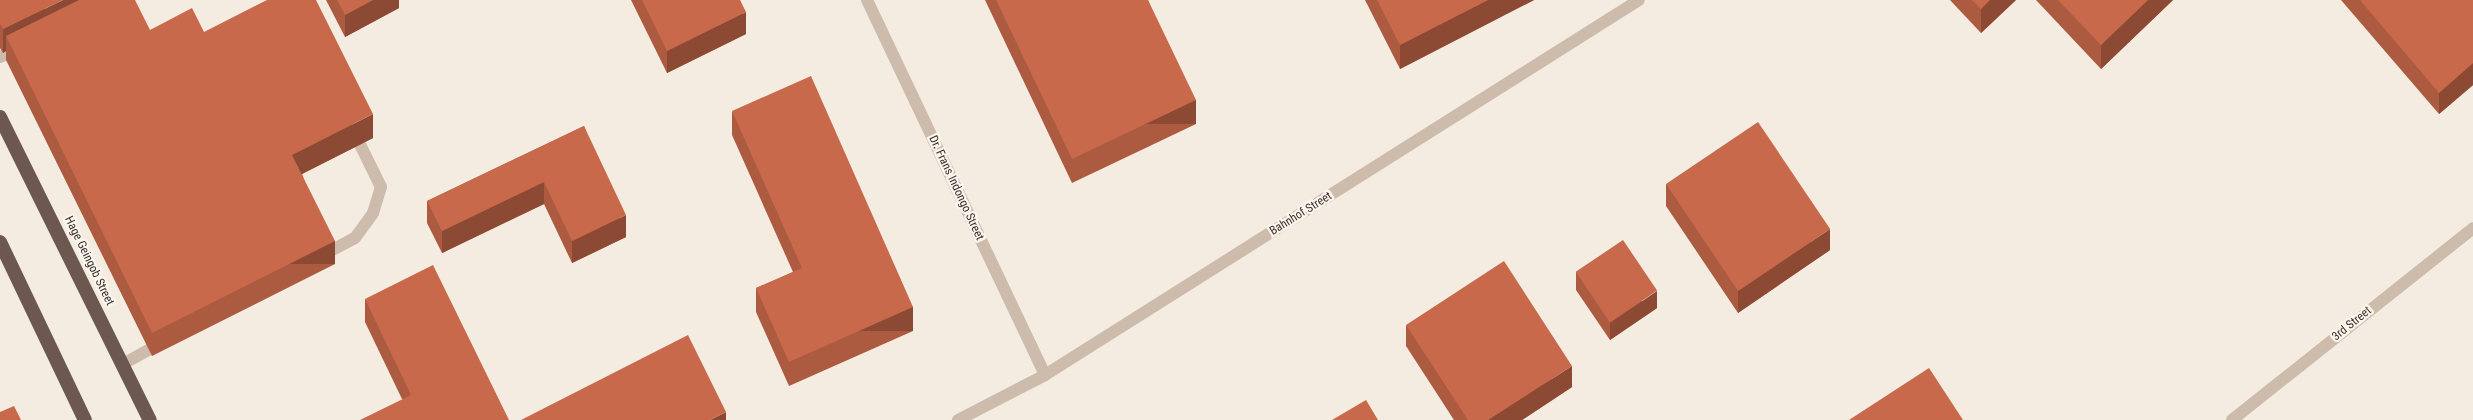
<!DOCTYPE html>
<html>
<head>
<meta charset="utf-8">
<style>
  body { margin:0 }
  #map { position:relative; width:2473px; height:420px; overflow:hidden; background:#f4ebe1; font-family:"Roboto Condensed",sans-serif }
  div>[style] { position:absolute }
  .service>* { height:12px; margin:-6px; padding:0 6px; transform-origin:6px; border-radius:6px; background:#cdbbac }
  .minor>* { height:12px; margin:-6px; padding:0 6px; transform-origin:6px; border-radius:6px; background:#cdbbac }
  .trunk>* { height:14px; margin:-7px; padding:0 7px; transform-origin:7px; border-radius:7px; background:#6c584f }
  .wall>* { inset:0; background:#ac5a40 }
  .shaded-wall>* { inset:0; background:#8c4a34; transform-origin:0 0 }
  .building>* { inset:0; background:#c8694b; transform-origin:0 0 }
  span { translate:-50% -50%; white-space:nowrap; text-align:center; line-height:1.15; -webkit-text-stroke:4.5px #fbf5ee; paint-order:stroke }
  .street-label { font-size:12px; color:#3b302b }
</style>
</head>
<body>
<div id="map">
  <div class="service">
    <i style="left:0;top:57px;width:24px;rotate:-24deg"></i>
    <i style="left:321px;top:256px;width:38px;rotate:-28deg"></i>
    <i style="left:355px;top:238px;width:31px;rotate:-54deg"></i>
    <i style="left:373px;top:213px;width:27px;rotate:-73deg"></i>
    <i style="left:381px;top:187px;width:64px;rotate:-116.2deg"></i>
    <i style="left:123px;top:364px;width:46px;rotate:-28.8deg"></i>
  </div>
  <div class="minor">
    <i style="left:867px;top:0;width:415px;rotate:64.6deg"></i>
    <i style="left:958px;top:420px;width:98px;rotate:-27.3deg"></i>
    <i style="left:1045px;top:375px;width:702px;rotate:-32.26deg"></i>
    <i style="left:2232px;top:420px;width:308px;rotate:-38.5deg"></i>
  </div>
  <div class="trunk">
    <i style="left:0;top:117px;width:338px;rotate:63.7deg"></i>
    <i style="left:0;top:242px;width:197px;rotate:64.5deg"></i>
  </div>
  <div class="wall">
    <i style="clip-path:polygon(0 0,150px 30px,204px 32px,373px 138px,302px 174px,335px 264px,152px 356px,6px 60px,6px 51px,3px 53px,0 48px)"></i>
    <i style="clip-path:polygon(326px 0,399px 0,399px 8px,345px 37px)"></i>
    <i style="clip-path:polygon(631px 0,740px 0,746px 34px,667px 73px)"></i>
    <i style="clip-path:polygon(985px 0,1148px 0,1196px 124px,1072px 183px)"></i>
    <i style="clip-path:polygon(1365px 0,1534px 0,1400px 69px)"></i>
    <i style="clip-path:polygon(1950px 0,2016px 0,1981px 33px)"></i>
    <i style="clip-path:polygon(2036px 0,2173px 0,2101px 69px)"></i>
    <i style="clip-path:polygon(2341px 0,2473px 0,2473px 85px,2439px 114px)"></i>
    <i style="clip-path:polygon(732px 111px,913px 331px,789px 386px,756px 312px,756px 288px,793px 272px,732px 135px)"></i>
    <i style="clip-path:polygon(584px 126px,626px 237px,572px 263px,544px 204px,442px 253px,427px 223px,427px 201px)"></i>
    <i style="clip-path:polygon(1666px 184px,1830px 250px,1738px 313px,1666px 206px)"></i>
    <i style="clip-path:polygon(1576px 272px,1657px 308px,1610px 340px,1576px 290px)"></i>
    <i style="clip-path:polygon(365px 299px,509px 420px,402px 399px,365px 322px)"></i>
    <i style="clip-path:polygon(1406px 325px,1572px 387px,1522px 420px,1454px 420px,1406px 346px)"></i>
  </div>
  <div class="shaded-wall">
    <i style="clip-path:polygon(63px 0,112px 0,6px 36px,6px 51px,3px 53px,3px 29px)"></i>
    <i style="clip-path:polygon(373px 0,399px 0,399px 8px,345px 37px,345px 15px)"></i>
    <i style="clip-path:polygon(1488px 0,1534px 0,1400px 69px,1400px 45px)"></i>
    <i style="clip-path:polygon(1990px 0,2016px 0,1981px 33px,1981px 9px)"></i>
    <i style="clip-path:polygon(2148px 0,2173px 0,2101px 69px,2101px 45px)"></i>
    <i style="clip-path:polygon(746px 12px,746px 34px,667px 73px,667px 51px)"></i>
    <i style="clip-path:polygon(2473px 63px,2473px 85px,2439px 114px,2439px 93px)"></i>
    <i style="left:1196px;top:100px;width:24px;height:137px;rotate:90deg"></i>
    <i style="clip-path:polygon(373px 114px,373px 138px,292px 179px,292px 155px)"></i>
    <i style="clip-path:polygon(544px 182px,544px 204px,442px 253px,442px 231px)"></i>
    <i style="clip-path:polygon(626px 215px,626px 237px,572px 263px,572px 241px)"></i>
    <i style="clip-path:polygon(1830px 229px,1830px 250px,1738px 313px,1738px 291px)"></i>
    <i style="left:335px;top:241px;width:23px;height:205px;rotate:90deg"></i>
    <i style="clip-path:polygon(1657px 291px,1657px 308px,1610px 340px,1610px 323px)"></i>
    <i style="left:913px;top:307px;width:24px;height:136px;rotate:90deg"></i>
    <i style="clip-path:polygon(1572px 366px,1572px 387px,1522px 420px,1488px 420px)"></i>
    <i style="clip-path:polygon(726px 412px,726px 420px,710px 420px)"></i>
  </div>
  <div class="building">
    <i style="clip-path:polygon(0 0,63px 0,3px 29px,0 24px)"></i>
    <i style="clip-path:polygon(79px 0,135px 0,150px 30px,192px 8px,204px 32px,267px 0,316px 0,373px 114px,292px 155px,335px 241px,152px 333px,6px 36px)"></i>
    <i style="clip-path:polygon(337px 0,373px 0,345px 15px)"></i>
    <i style="clip-path:polygon(642px 0,740px 0,746px 12px,667px 51px)"></i>
    <i style="clip-path:polygon(996px 0,1148px 0,1196px 100px,1072px 159px)"></i>
    <i style="clip-path:polygon(1377px 0,1488px 0,1400px 45px)"></i>
    <i style="clip-path:polygon(1972px 0,1990px 0,1981px 9px)"></i>
    <i style="clip-path:polygon(2058px 0,2148px 0,2101px 45px)"></i>
    <i style="clip-path:polygon(2360px 0,2473px 0,2473px 63px,2439px 93px)"></i>
    <i style="clip-path:polygon(811px 76px,913px 307px,789px 362px,756px 288px,802px 268px,732px 111px)"></i>
    <i style="left:1758px;top:122px;width:129px;height:111px;rotate:56deg"></i>
    <i style="clip-path:polygon(584px 126px,626px 215px,572px 241px,544px 182px,442px 231px,427px 201px)"></i>
    <i style="left:1623px;top:240px;width:61px;height:57px;rotate:56deg"></i>
    <i style="clip-path:polygon(1504px 261px,1572px 366px,1488px 420px,1468px 420px,1406px 325px)"></i>
    <i style="clip-path:polygon(433px 265px,509px 420px,360px 420px,411px 395px,365px 299px)"></i>
    <i style="clip-path:polygon(688px 335px,726px 412px,710px 420px,521px 420px)"></i>
    <i style="clip-path:polygon(1929px 368px,1963px 420px,1849px 420px)"></i>
    <i style="clip-path:polygon(1366px 400px,1378px 420px,1332px 420px)"></i>
    <i style="clip-path:polygon(14px 406px,21px 420px,0 420px,0 412px)"></i>
  </div>
  <div class="street-label">
    <span style="left:956px;top:188px;rotate:65deg">Dr. Frans Indongo Street</span>
    <span style="left:1301px;top:214px;rotate:-32deg">Bahnhof Street</span>
    <span style="left:89px;top:261px;rotate:64deg">Hage Geingob Street</span>
    <span style="left:2352px;top:324px;rotate:-39deg">3rd Street</span>
  </div>
</div>
</body>
</html>
